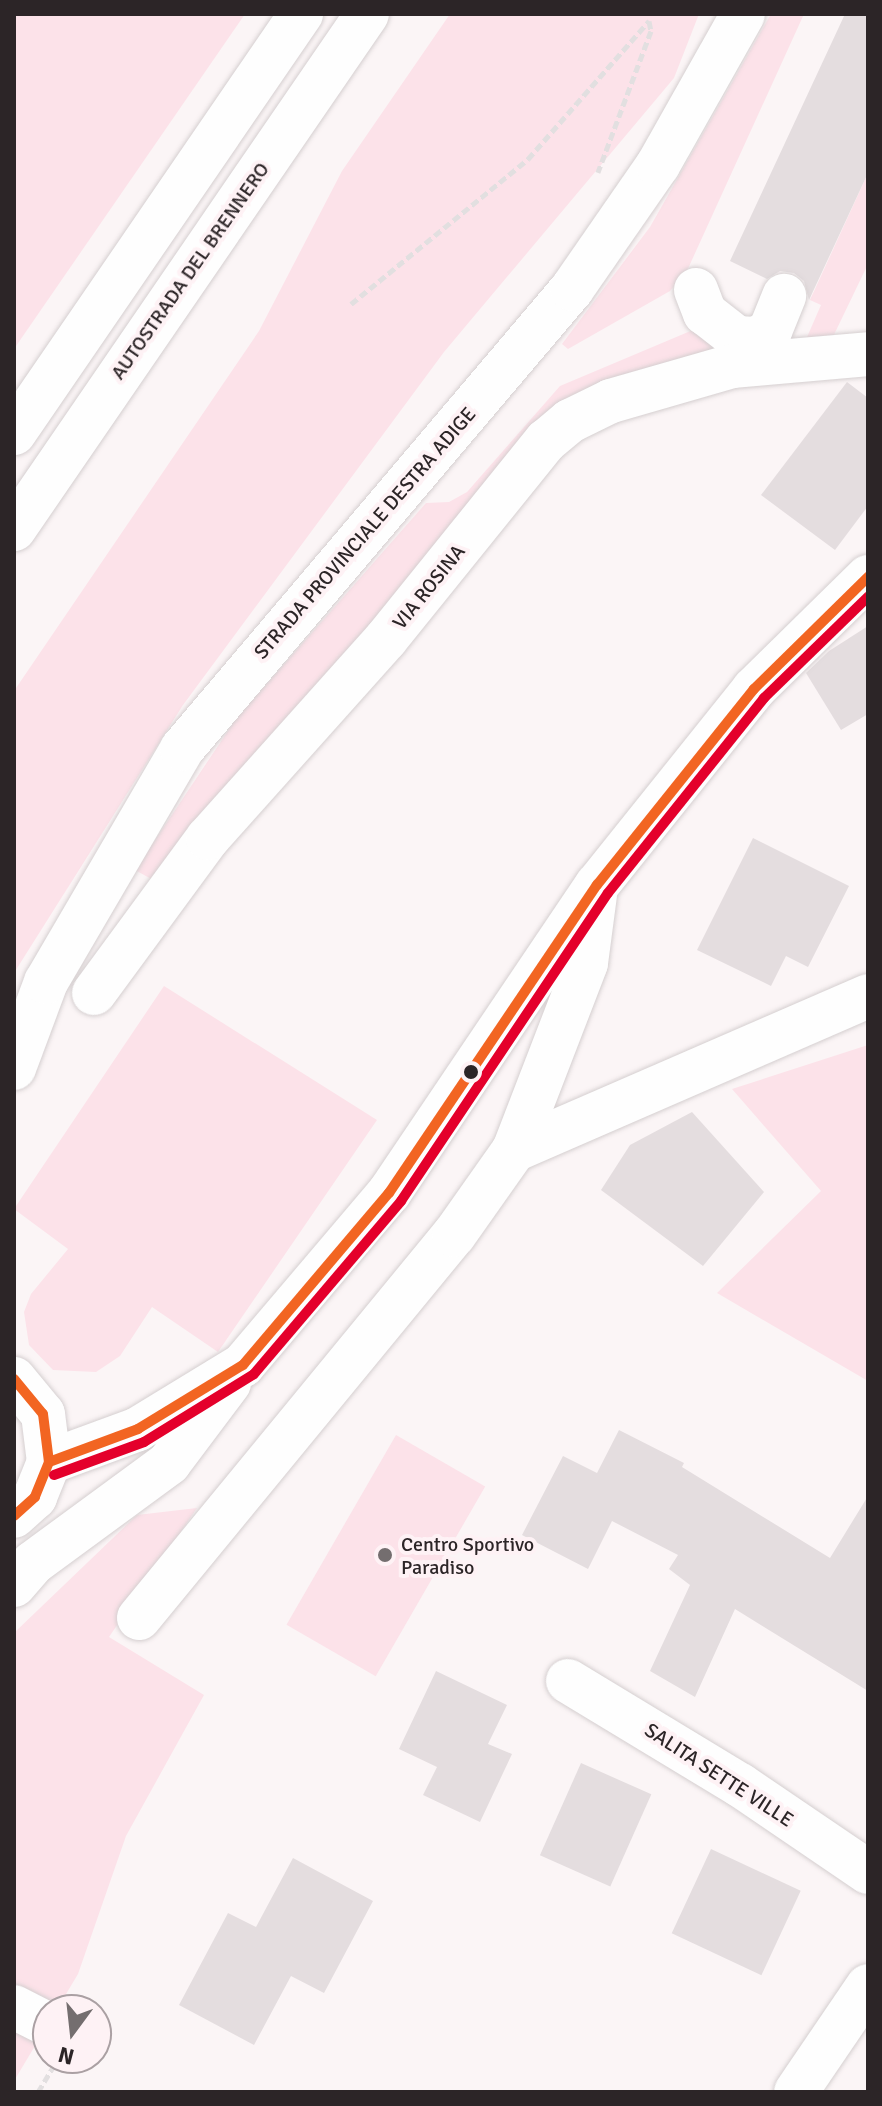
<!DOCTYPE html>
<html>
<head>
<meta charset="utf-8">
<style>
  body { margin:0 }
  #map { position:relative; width:882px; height:2106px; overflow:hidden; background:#fbf5f6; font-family:Signika,sans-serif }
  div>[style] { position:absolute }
  .green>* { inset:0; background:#fce2e9; transform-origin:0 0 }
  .building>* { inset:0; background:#e4dddf; transform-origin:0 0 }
  .path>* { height:5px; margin-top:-2.5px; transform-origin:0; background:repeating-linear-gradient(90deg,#e2dfe0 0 8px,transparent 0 12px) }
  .roads { filter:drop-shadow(0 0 2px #d5cfd0) drop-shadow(0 0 2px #d5cfd0) }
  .minor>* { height:44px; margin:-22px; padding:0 22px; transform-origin:22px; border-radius:22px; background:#fefefe }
  .major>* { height:44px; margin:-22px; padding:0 22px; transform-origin:22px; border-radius:22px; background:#fefefe }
  .highway>* { height:44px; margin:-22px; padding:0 22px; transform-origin:22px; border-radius:22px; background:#fefefe }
  .bus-1>* { height:10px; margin:-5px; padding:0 5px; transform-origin:5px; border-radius:5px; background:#f26522 }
  .bus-2>* { height:10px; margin:-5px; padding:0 5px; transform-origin:5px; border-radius:5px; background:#e4002b }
  .dots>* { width:22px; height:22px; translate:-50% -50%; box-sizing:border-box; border:4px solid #fef2f5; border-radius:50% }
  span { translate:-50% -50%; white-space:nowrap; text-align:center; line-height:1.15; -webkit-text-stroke:8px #fef2f5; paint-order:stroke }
  .street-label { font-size:20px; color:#2c2527 }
  .poi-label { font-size:20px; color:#2c2527 }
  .left { translate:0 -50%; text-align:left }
  .frame { position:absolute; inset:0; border:16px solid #2c2527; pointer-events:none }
  .north { position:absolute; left:32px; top:1994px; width:80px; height:80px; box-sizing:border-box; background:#fef2f5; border:2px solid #aaa0a3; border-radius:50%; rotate:195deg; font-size:22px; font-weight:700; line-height:32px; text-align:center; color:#2c2527 }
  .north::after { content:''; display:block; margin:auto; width:28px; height:36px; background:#746e6f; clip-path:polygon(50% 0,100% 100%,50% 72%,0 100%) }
</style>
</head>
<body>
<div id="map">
  <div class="green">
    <i style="clip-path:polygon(14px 14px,245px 14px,14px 349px)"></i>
    <i style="clip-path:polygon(450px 14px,699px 14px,674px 78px,444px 352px,183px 705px,14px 973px,14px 691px,259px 331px,342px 171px)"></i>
    <i style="clip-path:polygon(771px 14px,804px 14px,686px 273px,670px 291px,568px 349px,562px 344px,650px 227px)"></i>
    <i style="clip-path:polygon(868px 173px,868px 264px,830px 343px,804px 344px,821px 305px,810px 300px)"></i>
    <i style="clip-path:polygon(700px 327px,736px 353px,603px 389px,583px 390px,589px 399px,164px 886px,135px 870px,236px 719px,426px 503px,449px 502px,467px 492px,560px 386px)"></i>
    <i style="clip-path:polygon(164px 986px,377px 1120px,218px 1352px,152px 1307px,120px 1356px,96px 1372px,53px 1370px,29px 1345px,24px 1312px,31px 1294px,68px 1249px,14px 1209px)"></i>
    <i style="clip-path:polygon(868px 1045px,868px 1381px,717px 1293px,821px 1191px,732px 1089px)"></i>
    <i style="left:396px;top:1435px;width:103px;height:219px;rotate:30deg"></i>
    <i style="clip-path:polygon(197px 1508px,109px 1637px,204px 1695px,126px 1836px,78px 1974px,14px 2081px,14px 1633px,137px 1515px)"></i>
  </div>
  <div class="building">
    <i style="clip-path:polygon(845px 14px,868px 14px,868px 173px,809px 300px,804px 281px,794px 273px,780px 271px,767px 279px,730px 261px)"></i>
    <i style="clip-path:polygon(847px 382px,868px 398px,868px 506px,835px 550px,761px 495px)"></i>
    <i style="clip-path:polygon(868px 626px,868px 714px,841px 730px,806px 673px,829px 651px)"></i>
    <i style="clip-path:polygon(753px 838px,849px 886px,808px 967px,786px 956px,771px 986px,697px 950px)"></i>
    <i style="clip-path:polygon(692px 1112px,764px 1192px,703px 1266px,601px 1190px,630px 1145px)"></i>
    <i style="clip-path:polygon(619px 1430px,684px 1463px,682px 1467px,830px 1558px,868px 1496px,868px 1691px,735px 1609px,695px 1697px,650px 1671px,690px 1585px,669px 1569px,678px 1555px,612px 1521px,588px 1569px,522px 1535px,563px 1456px,597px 1473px)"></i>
    <i style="clip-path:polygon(436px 1671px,507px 1705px,488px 1744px,512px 1754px,480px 1822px,423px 1795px,437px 1767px,399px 1749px)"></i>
    <i style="left:581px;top:1763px;width:77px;height:101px;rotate:24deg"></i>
    <i style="left:711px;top:1849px;width:99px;height:93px;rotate:25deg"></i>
    <i style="clip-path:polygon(293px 1858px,373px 1901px,324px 1993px,291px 1976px,254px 2045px,179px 2005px,228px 1913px,256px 1927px)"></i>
  </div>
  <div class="path">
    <i style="left:351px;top:304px;width:229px;rotate:-39.3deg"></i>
    <i style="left:528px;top:159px;width:184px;rotate:-48.8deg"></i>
    <i style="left:649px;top:21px;width:10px;rotate:79deg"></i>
    <i style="left:651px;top:31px;width:151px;rotate:110.6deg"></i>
    <i style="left:38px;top:2092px;width:31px;rotate:-59deg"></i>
  </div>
  <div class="roads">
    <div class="minor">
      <i style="left:696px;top:290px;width:25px;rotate:69deg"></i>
      <i style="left:705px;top:313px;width:41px;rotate:38deg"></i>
      <i style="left:737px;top:338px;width:19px;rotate:3deg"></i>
      <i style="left:756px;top:339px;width:16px;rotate:-30deg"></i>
      <i style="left:770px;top:331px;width:38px;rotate:-68deg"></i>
      <i style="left:94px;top:993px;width:192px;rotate:-53.7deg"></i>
      <i style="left:208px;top:838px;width:267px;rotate:-48.2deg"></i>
      <i style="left:386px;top:639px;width:255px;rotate:-51.1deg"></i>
      <i style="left:546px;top:441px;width:31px;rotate:-40deg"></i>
      <i style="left:570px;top:421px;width:46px;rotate:-26deg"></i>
      <i style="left:611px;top:401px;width:126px;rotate:-16.1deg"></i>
      <i style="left:732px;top:366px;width:137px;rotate:-5deg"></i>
      <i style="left:514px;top:1150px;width:386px;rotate:-23.5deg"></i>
      <i style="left:49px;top:1462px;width:95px;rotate:-20.3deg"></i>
      <i style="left:138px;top:1429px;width:123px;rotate:-31.4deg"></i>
      <i style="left:243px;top:1365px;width:226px;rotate:-49.7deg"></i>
      <i style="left:389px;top:1193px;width:372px;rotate:-56deg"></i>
      <i style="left:597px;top:885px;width:251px;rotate:-51.3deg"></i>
      <i style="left:754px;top:689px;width:160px;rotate:-44.5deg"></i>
      <i style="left:14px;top:1585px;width:29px;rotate:-49deg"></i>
      <i style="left:33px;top:1563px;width:169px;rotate:-36.3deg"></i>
      <i style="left:169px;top:1463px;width:100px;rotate:-53.1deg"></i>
      <i style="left:139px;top:1618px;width:496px;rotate:-50.6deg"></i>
      <i style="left:454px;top:1235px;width:104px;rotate:-54.8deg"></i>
      <i style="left:514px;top:1150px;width:200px;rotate:-68.9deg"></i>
      <i style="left:586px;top:963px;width:69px;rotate:-82.5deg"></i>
      <i style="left:568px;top:1681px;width:201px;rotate:31.2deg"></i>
      <i style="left:740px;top:1785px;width:155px;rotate:34.2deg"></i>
      <i style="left:14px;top:2007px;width:38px;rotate:27deg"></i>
      <i style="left:796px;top:2092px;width:128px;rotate:-55.8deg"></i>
    </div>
    <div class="major">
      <i style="left:14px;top:1068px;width:92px;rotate:-69.6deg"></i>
      <i style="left:46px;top:982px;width:270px;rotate:-59.7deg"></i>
      <i style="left:182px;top:749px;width:603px;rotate:-49.71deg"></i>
      <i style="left:572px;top:289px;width:151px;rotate:-55.3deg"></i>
      <i style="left:658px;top:165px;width:173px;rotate:-60.6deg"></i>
      <i style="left:14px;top:1379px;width:45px;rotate:50.4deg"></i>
      <i style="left:43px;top:1414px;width:48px;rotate:82.9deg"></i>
      <i style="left:49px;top:1462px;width:38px;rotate:112deg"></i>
      <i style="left:35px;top:1497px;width:28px;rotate:138deg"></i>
    </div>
    <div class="highway">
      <i style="left:14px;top:433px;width:508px;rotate:-55.59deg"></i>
      <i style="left:14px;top:529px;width:624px;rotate:-55.57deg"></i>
    </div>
  </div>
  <div class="bus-1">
    <i style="left:14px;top:1379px;width:45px;rotate:50.4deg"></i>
    <i style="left:43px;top:1414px;width:48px;rotate:82.9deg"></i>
    <i style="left:49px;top:1462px;width:38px;rotate:112deg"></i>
    <i style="left:35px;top:1497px;width:28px;rotate:138deg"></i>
    <i style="left:49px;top:1462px;width:95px;rotate:-20.3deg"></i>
    <i style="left:138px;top:1429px;width:123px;rotate:-31.4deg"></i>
    <i style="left:243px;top:1365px;width:226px;rotate:-49.7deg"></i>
    <i style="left:389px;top:1193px;width:372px;rotate:-56deg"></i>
    <i style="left:597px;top:885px;width:251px;rotate:-51.3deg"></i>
    <i style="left:754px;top:689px;width:160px;rotate:-44.5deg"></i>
  </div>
  <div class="bus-2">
    <i style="left:54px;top:1475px;width:96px;rotate:-20.1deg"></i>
    <i style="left:144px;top:1442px;width:129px;rotate:-31.7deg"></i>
    <i style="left:254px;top:1374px;width:227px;rotate:-49.6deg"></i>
    <i style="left:401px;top:1201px;width:371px;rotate:-56.1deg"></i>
    <i style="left:608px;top:893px;width:250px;rotate:-51.3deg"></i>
    <i style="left:764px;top:698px;width:145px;rotate:-44.2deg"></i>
  </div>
  <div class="dots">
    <i style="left:471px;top:1072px;background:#2c2527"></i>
    <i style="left:385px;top:1555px;background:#746e6f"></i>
  </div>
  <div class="street-label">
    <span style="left:190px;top:271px;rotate:-55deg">AUTOSTRADA DEL BRENNERO</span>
    <span style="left:365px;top:533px;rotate:-49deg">STRADA PROVINCIALE DESTRA ADIGE</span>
    <span style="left:429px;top:587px;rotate:-51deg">VIA ROSINA</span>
    <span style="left:719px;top:1775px;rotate:33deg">SALITA SETTE VILLE</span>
  </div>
  <div class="poi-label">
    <span class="left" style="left:401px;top:1556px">Centro Sportivo<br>Paradiso</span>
  </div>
  <div class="frame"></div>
  <div class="north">N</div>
</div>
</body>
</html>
